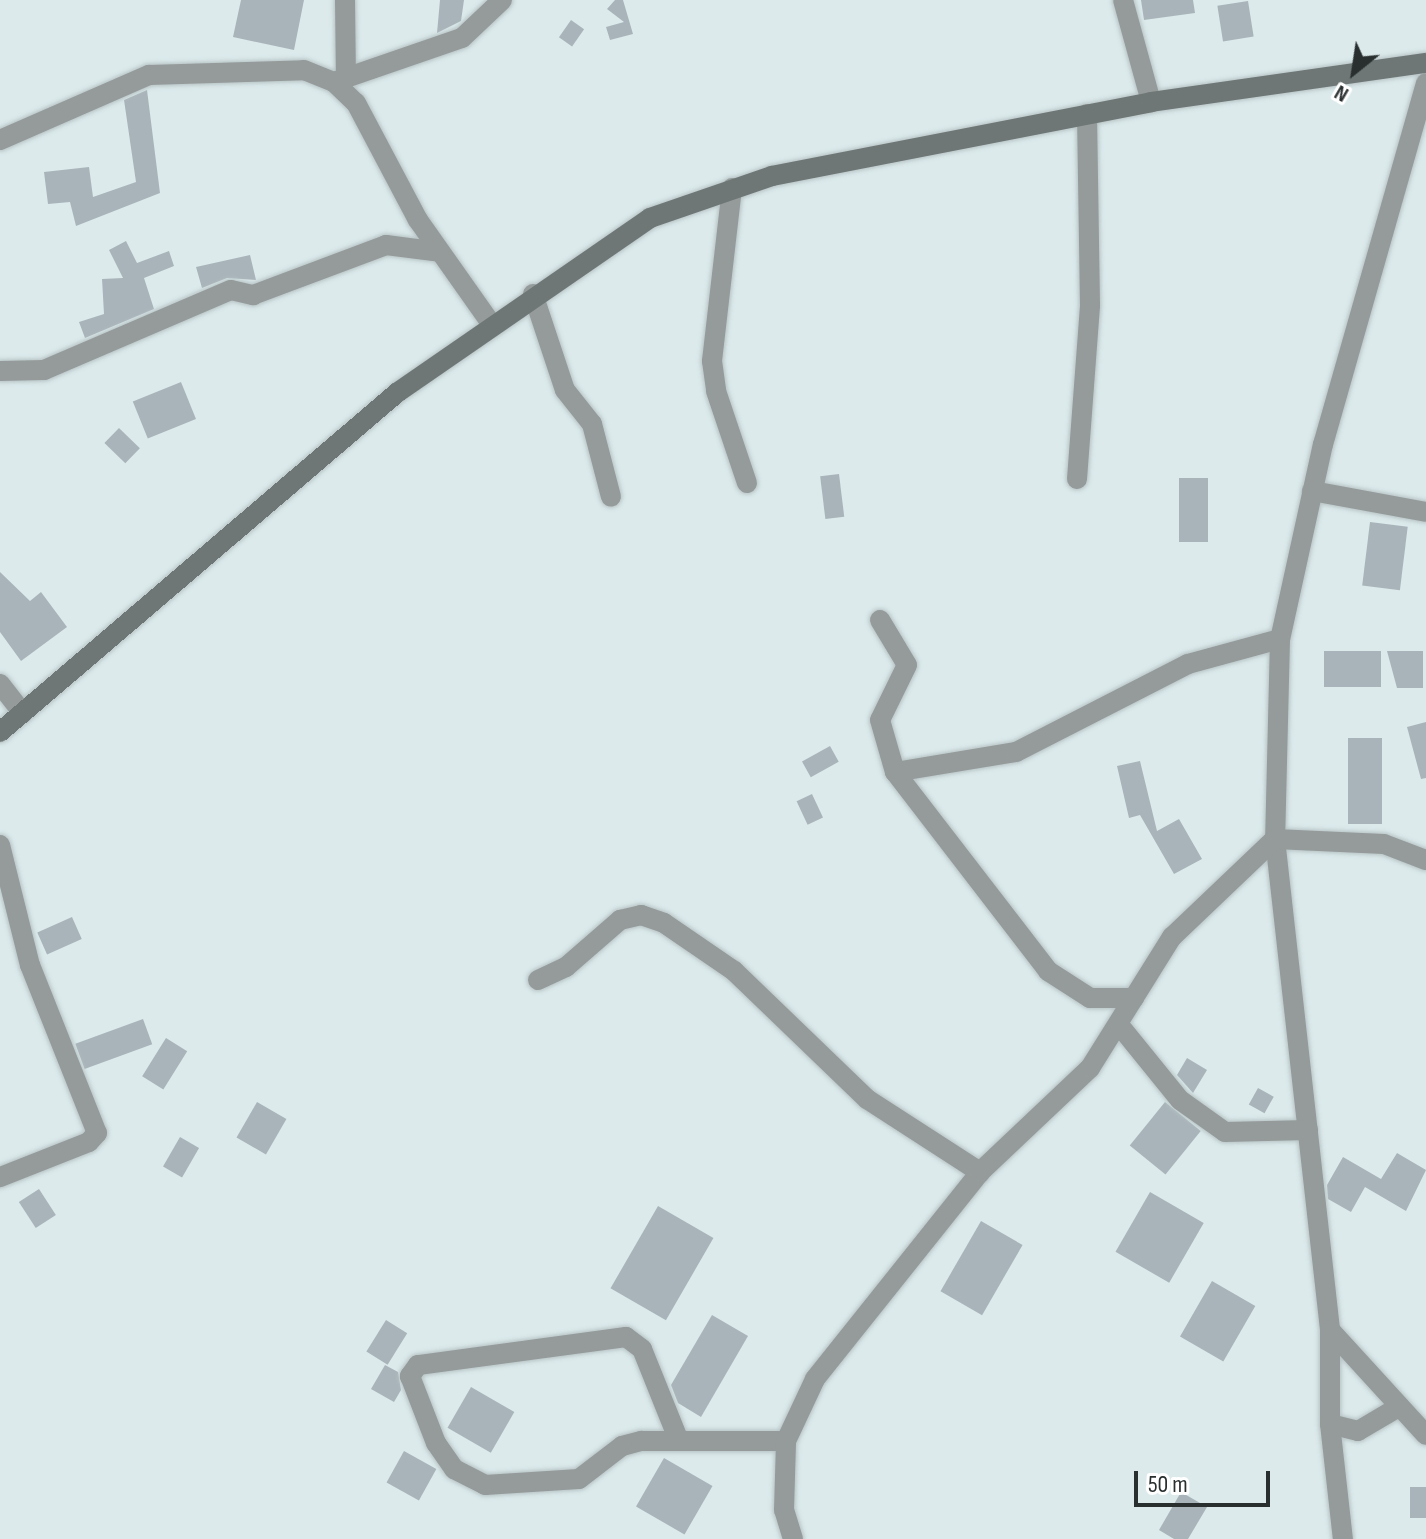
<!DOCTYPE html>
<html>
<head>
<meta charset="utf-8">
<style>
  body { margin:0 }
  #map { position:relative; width:1426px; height:1539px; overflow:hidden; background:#dceaec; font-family:"Sofia Sans Condensed",sans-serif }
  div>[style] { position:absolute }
  .building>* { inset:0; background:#a9b4ba; transform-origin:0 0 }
  .roads { filter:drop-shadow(0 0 2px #b8c4c6) drop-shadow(0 0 2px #b8c4c6) }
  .minor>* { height:20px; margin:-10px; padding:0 10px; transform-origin:10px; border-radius:10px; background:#959b9a }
  .secondary>* { height:20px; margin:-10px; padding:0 10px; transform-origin:10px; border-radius:10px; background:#6e7775 }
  span { translate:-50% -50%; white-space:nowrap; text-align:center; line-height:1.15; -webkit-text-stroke:7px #fff; paint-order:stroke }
  .north { position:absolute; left:1314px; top:32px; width:80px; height:80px; -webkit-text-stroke:6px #fff; paint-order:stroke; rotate:210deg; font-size:22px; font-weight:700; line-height:32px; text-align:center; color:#292e2f }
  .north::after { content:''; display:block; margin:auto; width:28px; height:36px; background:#292e2f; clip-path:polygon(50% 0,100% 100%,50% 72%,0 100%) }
  .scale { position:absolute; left:1134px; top:1471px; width:136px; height:36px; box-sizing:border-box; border:4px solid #292e2f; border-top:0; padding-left:10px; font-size:24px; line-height:28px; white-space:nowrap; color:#292e2f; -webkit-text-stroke:6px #fff; paint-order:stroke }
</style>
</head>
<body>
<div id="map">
  <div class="building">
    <i style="clip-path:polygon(241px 0,304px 0,294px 50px,233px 37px)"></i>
    <i style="clip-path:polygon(440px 0,464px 0,461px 21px,437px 33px)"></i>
    <i style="clip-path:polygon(615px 0,623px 0,633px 34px,610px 40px,606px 27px,624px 22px,607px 9px)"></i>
    <i style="clip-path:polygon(1141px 0,1193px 0,1195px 13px,1144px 20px)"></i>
    <i style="left:1248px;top:1px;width:36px;height:31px;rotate:81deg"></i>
    <i style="left:571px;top:20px;width:16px;height:21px;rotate:35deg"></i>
    <i style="clip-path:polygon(147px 90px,160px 193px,76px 226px,70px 202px,48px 204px,44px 172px,89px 167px,93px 197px,136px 182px,124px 100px)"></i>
    <i style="clip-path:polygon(126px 241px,137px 263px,169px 251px,174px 266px,144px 278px,154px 309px,85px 338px,79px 322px,104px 314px,102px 279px,123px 278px,109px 250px)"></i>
    <i style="clip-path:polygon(250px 255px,256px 280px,227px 278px,202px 288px,196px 267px)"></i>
    <i style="left:181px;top:382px;width:40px;height:52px;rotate:68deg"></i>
    <i style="left:119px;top:428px;width:29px;height:21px;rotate:44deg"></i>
    <i style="left:839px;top:474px;width:43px;height:19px;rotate:83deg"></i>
    <i style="left:1179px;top:478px;width:29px;height:64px"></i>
    <i style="left:1370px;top:522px;width:38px;height:64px;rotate:7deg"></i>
    <i style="clip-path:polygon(0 572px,30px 601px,41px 592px,67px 627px,21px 661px,0 632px)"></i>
    <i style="left:1324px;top:651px;width:57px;height:36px"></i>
    <i style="clip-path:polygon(1387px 651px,1423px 651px,1423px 688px,1397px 688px)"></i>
    <i style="clip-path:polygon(1426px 722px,1426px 778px,1421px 779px,1407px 727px)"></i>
    <i style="left:1348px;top:738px;width:34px;height:86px"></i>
    <i style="left:830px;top:746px;width:18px;height:32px;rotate:61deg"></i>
    <i style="clip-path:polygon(1140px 761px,1157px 831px,1179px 819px,1202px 859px,1174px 874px,1140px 815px,1129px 818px,1117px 766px)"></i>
    <i style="left:812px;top:794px;width:26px;height:17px;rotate:65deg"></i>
    <i style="left:72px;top:917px;width:24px;height:38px;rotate:66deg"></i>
    <i style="left:143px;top:1019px;width:27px;height:72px;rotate:70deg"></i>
    <i style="left:166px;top:1038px;width:25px;height:45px;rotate:32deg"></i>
    <i style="clip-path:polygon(1187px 1058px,1207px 1070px,1193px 1093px,1177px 1075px)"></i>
    <i style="left:1258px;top:1088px;width:18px;height:19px;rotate:29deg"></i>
    <i style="left:257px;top:1102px;width:34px;height:41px;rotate:30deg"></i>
    <i style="left:1165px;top:1102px;width:46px;height:56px;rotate:39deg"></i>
    <i style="left:180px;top:1137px;width:22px;height:34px;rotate:30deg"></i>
    <i style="clip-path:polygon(1397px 1153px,1426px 1170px,1406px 1211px,1365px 1187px,1351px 1212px,1328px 1199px,1327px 1185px,1343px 1157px,1381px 1179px)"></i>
    <i style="left:39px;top:1189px;width:31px;height:24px;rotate:57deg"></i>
    <i style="left:1150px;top:1192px;width:62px;height:69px;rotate:30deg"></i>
    <i style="left:658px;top:1206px;width:64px;height:95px;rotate:30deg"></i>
    <i style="left:981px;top:1221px;width:48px;height:81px;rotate:30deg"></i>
    <i style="left:1212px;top:1281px;width:50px;height:64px;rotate:30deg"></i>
    <i style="clip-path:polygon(712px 1315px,748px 1336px,701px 1417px,678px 1403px,671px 1385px)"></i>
    <i style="left:386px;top:1320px;width:25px;height:37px;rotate:32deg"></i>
    <i style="clip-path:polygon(385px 1365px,398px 1372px,401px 1390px,394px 1402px,371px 1389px)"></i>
    <i style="left:471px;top:1387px;width:50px;height:47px;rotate:30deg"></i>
    <i style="left:404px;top:1451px;width:37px;height:36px;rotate:29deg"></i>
    <i style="left:664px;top:1458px;width:56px;height:56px;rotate:30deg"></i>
    <i style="left:1410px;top:1487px;width:16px;height:31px"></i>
    <i style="clip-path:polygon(1181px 1492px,1207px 1507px,1188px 1539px,1174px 1539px,1159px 1530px)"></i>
  </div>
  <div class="roads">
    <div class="minor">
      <i style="left:345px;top:0;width:77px;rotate:89.3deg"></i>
      <i style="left:1123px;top:0;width:106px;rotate:74.6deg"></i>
      <i style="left:334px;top:82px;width:135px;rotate:-19deg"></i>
      <i style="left:462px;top:38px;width:55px;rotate:-43.5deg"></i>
      <i style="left:1426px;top:83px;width:375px;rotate:105.9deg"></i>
      <i style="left:1323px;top:444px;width:200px;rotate:102.4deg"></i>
      <i style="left:1280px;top:639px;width:200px;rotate:91.4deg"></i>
      <i style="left:1275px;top:839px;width:494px;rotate:83.6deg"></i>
      <i style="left:1330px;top:1330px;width:142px;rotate:47.6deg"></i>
      <i style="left:0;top:140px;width:163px;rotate:-23.6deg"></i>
      <i style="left:149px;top:75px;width:155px;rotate:-1.8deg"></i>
      <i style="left:304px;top:70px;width:32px;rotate:22deg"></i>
      <i style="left:334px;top:82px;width:30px;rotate:44deg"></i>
      <i style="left:356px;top:103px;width:132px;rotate:62.1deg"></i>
      <i style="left:418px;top:220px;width:128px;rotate:54.8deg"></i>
      <i style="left:732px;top:188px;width:174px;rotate:96.6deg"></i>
      <i style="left:712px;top:361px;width:30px;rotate:82deg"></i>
      <i style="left:716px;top:391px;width:97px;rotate:71.4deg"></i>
      <i style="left:533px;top:294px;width:101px;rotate:71.6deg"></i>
      <i style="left:565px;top:390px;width:43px;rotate:51.5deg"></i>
      <i style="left:592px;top:424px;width:75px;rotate:75.4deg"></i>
      <i style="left:0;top:371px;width:44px;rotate:-1.3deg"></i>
      <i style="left:44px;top:370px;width:203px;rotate:-23.2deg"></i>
      <i style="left:231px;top:290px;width:23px;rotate:13deg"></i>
      <i style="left:253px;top:295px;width:142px;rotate:-20.6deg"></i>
      <i style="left:386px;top:245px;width:54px;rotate:7.4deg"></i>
      <i style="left:1077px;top:479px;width:174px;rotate:-85.7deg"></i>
      <i style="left:1090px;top:305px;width:191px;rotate:-90.9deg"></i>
      <i style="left:1312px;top:491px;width:116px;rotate:10.4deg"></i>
      <i style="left:880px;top:620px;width:52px;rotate:59deg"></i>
      <i style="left:907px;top:665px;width:61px;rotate:116.1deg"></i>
      <i style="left:880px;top:720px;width:54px;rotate:73.9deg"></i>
      <i style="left:895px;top:772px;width:251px;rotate:52.4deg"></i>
      <i style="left:1048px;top:971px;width:50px;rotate:32.7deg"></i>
      <i style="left:1090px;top:998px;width:44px"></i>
      <i style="left:0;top:684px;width:37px;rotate:52deg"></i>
      <i style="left:895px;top:772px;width:123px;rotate:-9.4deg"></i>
      <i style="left:1016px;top:752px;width:193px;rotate:-27.1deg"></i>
      <i style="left:1188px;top:664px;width:95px;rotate:-15.2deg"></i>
      <i style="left:0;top:845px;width:124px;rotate:76deg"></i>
      <i style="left:30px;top:965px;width:181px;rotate:68.3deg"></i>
      <i style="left:97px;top:1133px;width:12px;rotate:132deg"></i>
      <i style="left:89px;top:1142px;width:96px;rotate:158.5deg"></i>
      <i style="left:538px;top:980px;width:31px;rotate:-25deg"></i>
      <i style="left:566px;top:967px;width:72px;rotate:-41deg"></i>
      <i style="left:620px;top:920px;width:22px;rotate:-13deg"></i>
      <i style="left:641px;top:915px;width:24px;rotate:19deg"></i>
      <i style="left:664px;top:923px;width:85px;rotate:34.4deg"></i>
      <i style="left:734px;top:971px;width:185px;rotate:43.9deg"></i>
      <i style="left:867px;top:1099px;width:135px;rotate:32.9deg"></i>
      <i style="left:1120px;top:1026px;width:95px;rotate:51deg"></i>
      <i style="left:1180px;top:1100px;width:55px;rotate:35.4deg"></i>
      <i style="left:1225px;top:1132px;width:83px;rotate:-1.4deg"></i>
      <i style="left:1330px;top:1330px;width:94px;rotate:90deg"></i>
      <i style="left:1330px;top:1424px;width:116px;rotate:83.6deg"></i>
      <i style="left:1330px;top:1424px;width:29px;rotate:14deg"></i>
      <i style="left:1358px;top:1431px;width:45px;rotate:-30.5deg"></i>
      <i style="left:679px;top:1441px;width:99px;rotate:-111.9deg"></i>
      <i style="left:642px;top:1349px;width:20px;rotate:-143deg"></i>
      <i style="left:626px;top:1337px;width:210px;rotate:172.3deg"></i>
      <i style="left:418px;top:1365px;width:14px;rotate:126deg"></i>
      <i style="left:410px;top:1376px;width:72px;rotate:68.8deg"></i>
      <i style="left:436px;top:1443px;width:32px;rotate:55deg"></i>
      <i style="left:454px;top:1469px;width:35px;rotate:27deg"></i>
      <i style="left:485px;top:1485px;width:94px;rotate:-3.7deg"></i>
      <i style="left:579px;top:1479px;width:54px;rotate:-37.5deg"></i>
      <i style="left:622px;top:1446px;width:20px;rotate:-15deg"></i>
      <i style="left:641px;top:1441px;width:145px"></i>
      <i style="left:793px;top:1539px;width:30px;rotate:-107deg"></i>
      <i style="left:784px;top:1510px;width:69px;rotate:-88.3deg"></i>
      <i style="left:786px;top:1441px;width:68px;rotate:-64.9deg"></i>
      <i style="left:815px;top:1379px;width:265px;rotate:-51.4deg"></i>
      <i style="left:980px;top:1172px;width:151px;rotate:-43.4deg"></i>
      <i style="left:1090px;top:1068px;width:155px;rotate:-58deg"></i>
      <i style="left:1172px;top:937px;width:142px;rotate:-43.6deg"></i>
      <i style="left:1275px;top:839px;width:109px;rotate:2.6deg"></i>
      <i style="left:1384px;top:844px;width:45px;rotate:20.9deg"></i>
    </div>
    <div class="secondary">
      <i style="left:0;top:732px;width:523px;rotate:-40.51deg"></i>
      <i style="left:398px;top:392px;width:306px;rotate:-34.6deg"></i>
      <i style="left:650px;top:218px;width:129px;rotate:-19deg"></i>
      <i style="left:772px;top:176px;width:386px;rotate:-11deg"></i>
      <i style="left:1151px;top:102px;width:278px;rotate:-8.1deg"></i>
    </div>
  </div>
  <div class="north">N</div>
  <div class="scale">50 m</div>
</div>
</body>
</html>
